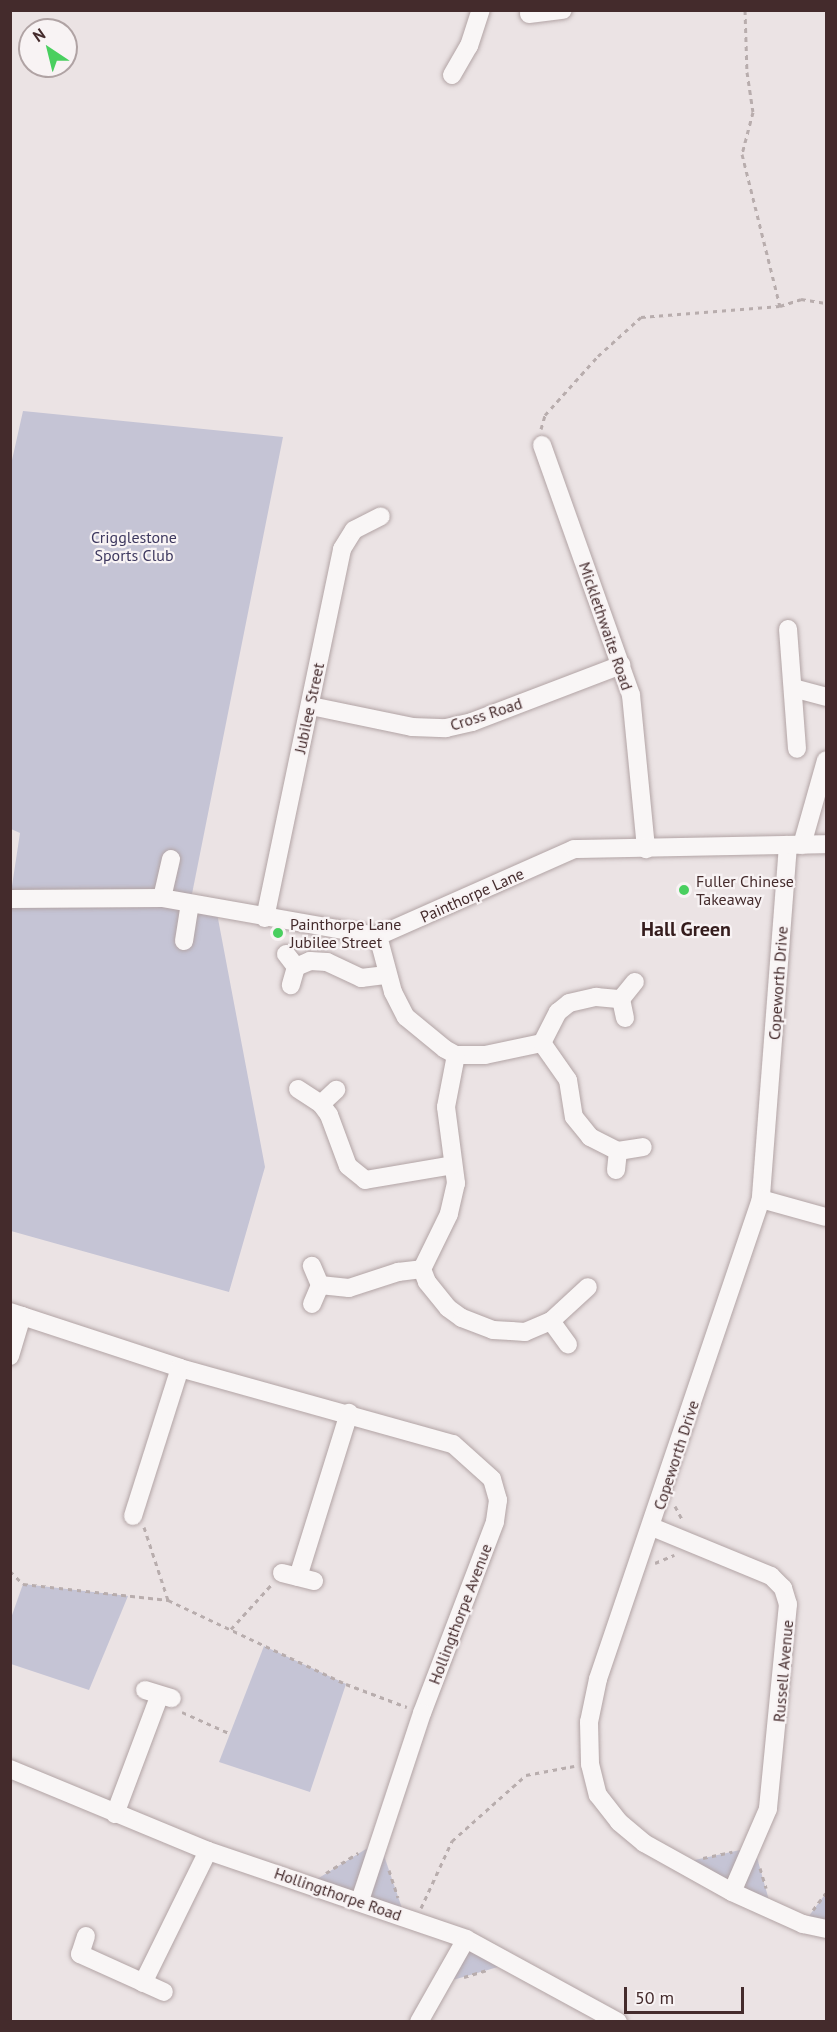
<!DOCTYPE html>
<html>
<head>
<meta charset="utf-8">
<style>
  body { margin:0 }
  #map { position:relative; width:837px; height:2032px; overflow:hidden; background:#ebe3e4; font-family:"PT Sans",sans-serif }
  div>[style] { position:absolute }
  .green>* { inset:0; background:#c5c4d5 }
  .path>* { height:3px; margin-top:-1.5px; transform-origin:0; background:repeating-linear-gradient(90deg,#b8adad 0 4.5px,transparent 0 9px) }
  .roads { filter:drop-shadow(0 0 2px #b2a4a5) drop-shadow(0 0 2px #b2a4a5) }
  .minor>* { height:18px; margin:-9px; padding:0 9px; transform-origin:9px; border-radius:9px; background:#f9f6f6 }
  .dots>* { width:16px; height:16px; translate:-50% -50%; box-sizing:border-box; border:3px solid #f8f3f4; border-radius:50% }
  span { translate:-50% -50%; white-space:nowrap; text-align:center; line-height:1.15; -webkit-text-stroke:4.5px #f8f3f4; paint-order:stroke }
  .park-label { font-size:16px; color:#3d385f }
  .street-label { font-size:16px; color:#442b2c }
  .poi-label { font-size:16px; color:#442b2c }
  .left { translate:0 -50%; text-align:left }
  .quarter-label { font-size:20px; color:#351d1d; font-weight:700 }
  .frame { position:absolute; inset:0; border:12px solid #442b2c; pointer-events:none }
  .north { position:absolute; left:18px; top:18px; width:60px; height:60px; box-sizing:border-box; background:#f8f3f4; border:2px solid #b0a3a4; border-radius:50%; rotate:325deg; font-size:16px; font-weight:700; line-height:24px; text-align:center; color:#442b2c }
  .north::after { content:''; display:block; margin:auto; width:21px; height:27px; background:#49cf5f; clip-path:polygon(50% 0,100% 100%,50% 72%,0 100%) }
  .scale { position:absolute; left:624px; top:1987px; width:120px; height:27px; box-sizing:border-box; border:3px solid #442b2c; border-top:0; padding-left:8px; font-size:18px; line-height:21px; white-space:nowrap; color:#442b2c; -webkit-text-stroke:4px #f8f3f4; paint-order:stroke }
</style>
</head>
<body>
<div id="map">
  <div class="green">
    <i style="clip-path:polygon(23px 411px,283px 437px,190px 904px,216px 908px,265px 1167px,229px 1292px,11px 1231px,10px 899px,20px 833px,11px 829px,10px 469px)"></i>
    <i style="clip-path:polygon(23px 1584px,128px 1596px,89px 1690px,11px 1664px,11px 1618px)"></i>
    <i style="clip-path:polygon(264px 1646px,346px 1684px,310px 1792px,219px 1762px)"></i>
    <i style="clip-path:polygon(379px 1841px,405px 1917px,309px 1884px)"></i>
    <i style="clip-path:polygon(754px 1847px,772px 1911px,681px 1863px)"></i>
    <i style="clip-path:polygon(826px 1893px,826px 1929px,803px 1924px)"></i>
    <i style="clip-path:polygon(466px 1939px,512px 1963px,439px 1984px)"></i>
  </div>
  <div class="path">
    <i style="left:745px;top:10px;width:62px;rotate:88.2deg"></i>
    <i style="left:747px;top:72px;width:40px;rotate:81.5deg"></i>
    <i style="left:753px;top:112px;width:43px;rotate:104.7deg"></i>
    <i style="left:742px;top:154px;width:157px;rotate:76deg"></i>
    <i style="left:541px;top:429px;width:15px;rotate:-74deg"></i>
    <i style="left:545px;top:415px;width:79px;rotate:-48.1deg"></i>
    <i style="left:598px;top:356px;width:58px;rotate:-42.2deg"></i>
    <i style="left:641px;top:317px;width:139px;rotate:-4.5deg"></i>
    <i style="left:780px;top:306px;width:22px;rotate:-18deg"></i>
    <i style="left:801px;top:299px;width:25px;rotate:9deg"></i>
    <i style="left:675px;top:1506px;width:17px;rotate:62deg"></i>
    <i style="left:144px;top:1527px;width:77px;rotate:71.8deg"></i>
    <i style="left:655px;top:1563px;width:21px;rotate:-23deg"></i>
    <i style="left:10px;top:1571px;width:18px;rotate:45deg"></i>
    <i style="left:23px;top:1584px;width:146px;rotate:6.3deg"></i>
    <i style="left:168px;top:1600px;width:197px;rotate:25.3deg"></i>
    <i style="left:346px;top:1684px;width:65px;rotate:20.7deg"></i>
    <i style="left:231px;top:1629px;width:61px;rotate:-47.7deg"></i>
    <i style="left:182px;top:1712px;width:51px;rotate:24.1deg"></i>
    <i style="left:703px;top:1858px;width:30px;rotate:-12deg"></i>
    <i style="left:760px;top:1868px;width:21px;rotate:73deg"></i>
    <i style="left:389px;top:1870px;width:29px;rotate:72deg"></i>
    <i style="left:326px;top:1873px;width:38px;rotate:-32deg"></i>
    <i style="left:421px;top:1908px;width:74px;rotate:-65.2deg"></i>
    <i style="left:452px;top:1841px;width:99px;rotate:-41.7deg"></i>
    <i style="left:526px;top:1775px;width:49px;rotate:-10.6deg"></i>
    <i style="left:813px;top:1910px;width:21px;rotate:-53deg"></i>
    <i style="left:464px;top:1977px;width:24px;rotate:-17deg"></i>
  </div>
  <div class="roads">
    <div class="minor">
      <i style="left:529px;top:14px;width:34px;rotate:-7deg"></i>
      <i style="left:452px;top:75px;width:34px;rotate:-60deg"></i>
      <i style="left:469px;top:46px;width:38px;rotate:-72deg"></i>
      <i style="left:542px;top:445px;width:265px;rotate:70.4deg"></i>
      <i style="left:631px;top:695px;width:155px;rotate:84.4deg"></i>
      <i style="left:788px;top:629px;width:120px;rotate:85.7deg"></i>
      <i style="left:793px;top:688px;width:34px;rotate:15deg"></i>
      <i style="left:311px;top:706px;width:103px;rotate:11.7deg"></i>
      <i style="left:412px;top:727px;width:34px;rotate:2deg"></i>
      <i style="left:446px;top:728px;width:27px;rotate:-13deg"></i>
      <i style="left:472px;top:722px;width:160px;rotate:-20.9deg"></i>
      <i style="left:788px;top:845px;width:355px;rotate:94.4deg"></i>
      <i style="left:761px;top:1199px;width:507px;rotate:108.76deg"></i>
      <i style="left:598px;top:1679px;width:44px;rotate:101.8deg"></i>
      <i style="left:589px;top:1722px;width:42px;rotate:88.6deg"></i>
      <i style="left:590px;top:1764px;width:32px;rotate:76deg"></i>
      <i style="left:598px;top:1795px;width:34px;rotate:52deg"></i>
      <i style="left:619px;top:1822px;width:33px;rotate:40deg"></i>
      <i style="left:644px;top:1843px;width:101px;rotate:29.1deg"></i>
      <i style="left:732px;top:1892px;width:78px;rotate:24.3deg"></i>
      <i style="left:803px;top:1924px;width:24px;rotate:12deg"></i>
      <i style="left:802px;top:845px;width:88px;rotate:-74.2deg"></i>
      <i style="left:162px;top:898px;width:40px;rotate:-77deg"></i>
      <i style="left:10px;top:899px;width:152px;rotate:-0.4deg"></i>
      <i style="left:162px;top:898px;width:219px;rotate:10deg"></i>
      <i style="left:378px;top:936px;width:214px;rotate:-23.9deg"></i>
      <i style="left:574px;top:849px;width:252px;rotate:-1.1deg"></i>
      <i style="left:265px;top:918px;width:377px;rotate:-78.2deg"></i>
      <i style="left:342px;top:549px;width:22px;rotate:-58deg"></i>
      <i style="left:354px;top:530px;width:30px;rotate:-27deg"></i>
      <i style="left:378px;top:936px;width:58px;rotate:75deg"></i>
      <i style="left:393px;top:992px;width:28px;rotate:63deg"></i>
      <i style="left:406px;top:1017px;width:50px;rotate:39.4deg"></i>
      <i style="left:445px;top:1049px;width:13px;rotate:29deg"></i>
      <i style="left:456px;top:1055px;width:29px"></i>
      <i style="left:485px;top:1055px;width:58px;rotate:-11.9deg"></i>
      <i style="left:184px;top:941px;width:36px;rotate:-81deg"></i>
      <i style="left:286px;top:954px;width:16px;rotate:52deg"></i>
      <i style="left:296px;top:967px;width:19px;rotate:106deg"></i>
      <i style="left:296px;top:967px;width:15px;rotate:-23deg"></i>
      <i style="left:310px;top:961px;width:17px;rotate:3deg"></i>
      <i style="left:327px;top:962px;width:38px;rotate:25deg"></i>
      <i style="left:361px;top:978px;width:26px;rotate:-7deg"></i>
      <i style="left:625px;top:1018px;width:19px;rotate:-102deg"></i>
      <i style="left:621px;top:999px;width:22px;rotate:-51deg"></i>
      <i style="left:542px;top:1043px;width:45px;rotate:54.9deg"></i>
      <i style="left:568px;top:1080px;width:37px;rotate:81deg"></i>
      <i style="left:574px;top:1117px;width:26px;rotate:51deg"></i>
      <i style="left:590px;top:1137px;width:31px;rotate:27deg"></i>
      <i style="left:542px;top:1043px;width:35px;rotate:-63deg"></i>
      <i style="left:558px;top:1012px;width:14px;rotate:-39deg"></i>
      <i style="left:569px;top:1003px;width:28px;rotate:-13deg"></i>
      <i style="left:596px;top:997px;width:25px;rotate:5deg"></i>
      <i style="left:456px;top:1055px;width:53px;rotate:100.9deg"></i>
      <i style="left:446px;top:1107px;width:77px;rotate:82.5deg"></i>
      <i style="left:456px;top:1183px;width:32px;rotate:103deg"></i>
      <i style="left:449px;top:1214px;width:61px;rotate:116.1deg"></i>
      <i style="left:422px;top:1269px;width:14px;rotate:69deg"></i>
      <i style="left:427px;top:1282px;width:33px;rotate:51deg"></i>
      <i style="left:448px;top:1308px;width:17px;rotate:36deg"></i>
      <i style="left:462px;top:1318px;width:33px;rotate:21deg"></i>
      <i style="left:493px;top:1330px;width:18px;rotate:3deg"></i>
      <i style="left:511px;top:1331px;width:14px;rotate:4deg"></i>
      <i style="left:525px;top:1332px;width:28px;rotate:-23deg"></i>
      <i style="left:551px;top:1321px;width:50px;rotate:-42.6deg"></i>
      <i style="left:298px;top:1089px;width:27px;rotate:33deg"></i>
      <i style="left:321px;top:1104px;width:14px;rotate:54deg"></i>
      <i style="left:329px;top:1115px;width:54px;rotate:69.6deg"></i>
      <i style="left:348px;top:1166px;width:22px;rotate:39deg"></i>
      <i style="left:365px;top:1180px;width:89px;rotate:-9.7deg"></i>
      <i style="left:321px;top:1104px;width:21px;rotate:-43deg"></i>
      <i style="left:616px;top:1170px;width:19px;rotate:-84deg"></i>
      <i style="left:618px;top:1151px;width:25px;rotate:-9deg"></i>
      <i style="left:761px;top:1199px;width:67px;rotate:15.5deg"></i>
      <i style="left:320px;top:1285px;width:29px;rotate:6deg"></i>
      <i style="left:349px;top:1288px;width:52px;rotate:-18.1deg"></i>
      <i style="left:398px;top:1272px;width:24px;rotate:-7deg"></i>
      <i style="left:312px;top:1304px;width:21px;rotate:-67deg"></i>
      <i style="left:320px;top:1285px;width:21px;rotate:-113deg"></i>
      <i style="left:10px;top:1312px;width:179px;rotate:18.2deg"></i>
      <i style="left:180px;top:1368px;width:283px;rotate:15.6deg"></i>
      <i style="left:453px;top:1444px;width:52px;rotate:41.9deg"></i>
      <i style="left:492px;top:1479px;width:22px;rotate:74deg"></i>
      <i style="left:498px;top:1500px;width:22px;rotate:98deg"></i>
      <i style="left:495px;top:1522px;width:204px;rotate:110.9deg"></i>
      <i style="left:422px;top:1713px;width:198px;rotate:108.3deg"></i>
      <i style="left:551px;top:1321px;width:29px;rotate:54deg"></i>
      <i style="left:10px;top:1356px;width:42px;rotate:-73.3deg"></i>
      <i style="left:133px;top:1516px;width:155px;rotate:-72.4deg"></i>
      <i style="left:652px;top:1527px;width:129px;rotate:22.4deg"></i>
      <i style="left:771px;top:1576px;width:17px;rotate:45deg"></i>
      <i style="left:783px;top:1588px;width:17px;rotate:73deg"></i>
      <i style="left:788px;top:1604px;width:206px;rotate:95.6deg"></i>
      <i style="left:768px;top:1809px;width:90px;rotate:113.4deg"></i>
      <i style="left:282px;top:1573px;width:33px;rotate:14deg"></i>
      <i style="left:298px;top:1577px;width:172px;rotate:-72.7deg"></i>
      <i style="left:145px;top:1690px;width:28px;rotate:17deg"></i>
      <i style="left:10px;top:1769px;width:214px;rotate:22.5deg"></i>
      <i style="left:208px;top:1851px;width:273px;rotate:18.8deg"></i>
      <i style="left:466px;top:1939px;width:173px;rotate:28.6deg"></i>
      <i style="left:115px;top:1814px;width:125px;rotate:-69.4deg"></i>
      <i style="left:86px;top:1936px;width:19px;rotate:108deg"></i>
      <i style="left:80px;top:1954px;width:92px;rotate:24.3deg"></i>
      <i style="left:143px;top:1983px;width:147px;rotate:-63.8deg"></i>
      <i style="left:419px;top:2022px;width:95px;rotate:-60.5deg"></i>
    </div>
  </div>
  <div class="dots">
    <i style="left:684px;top:890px;background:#49cf5f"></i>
    <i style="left:278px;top:933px;background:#49cf5f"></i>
  </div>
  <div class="park-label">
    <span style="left:134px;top:546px">Crigglestone<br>Sports Club</span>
  </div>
  <div class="street-label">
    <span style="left:606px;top:626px;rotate:71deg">Micklethwaite Road</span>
    <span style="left:309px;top:708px;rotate:-78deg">Jubilee Street</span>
    <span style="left:486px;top:714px;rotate:-18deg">Cross Road</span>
    <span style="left:472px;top:895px;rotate:-24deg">Painthorpe Lane</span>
    <span style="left:778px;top:983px;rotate:-86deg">Copeworth Drive</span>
    <span style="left:676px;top:1455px;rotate:-72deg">Copeworth Drive</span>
    <span style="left:460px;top:1614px;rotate:-69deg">Hollingthorpe Avenue</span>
    <span style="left:783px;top:1671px;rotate:-85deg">Russell Avenue</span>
    <span style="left:338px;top:1894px;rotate:19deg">Hollingthorpe Road</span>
  </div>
  <div class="poi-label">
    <span class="left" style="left:696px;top:890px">Fuller Chinese<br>Takeaway</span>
    <span class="left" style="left:290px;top:933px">Painthorpe Lane<br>Jubilee Street</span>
  </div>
  <div class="quarter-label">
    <span style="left:686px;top:929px">Hall Green</span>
  </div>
  <div class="frame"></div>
  <div class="north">N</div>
  <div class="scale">50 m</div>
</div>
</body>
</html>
